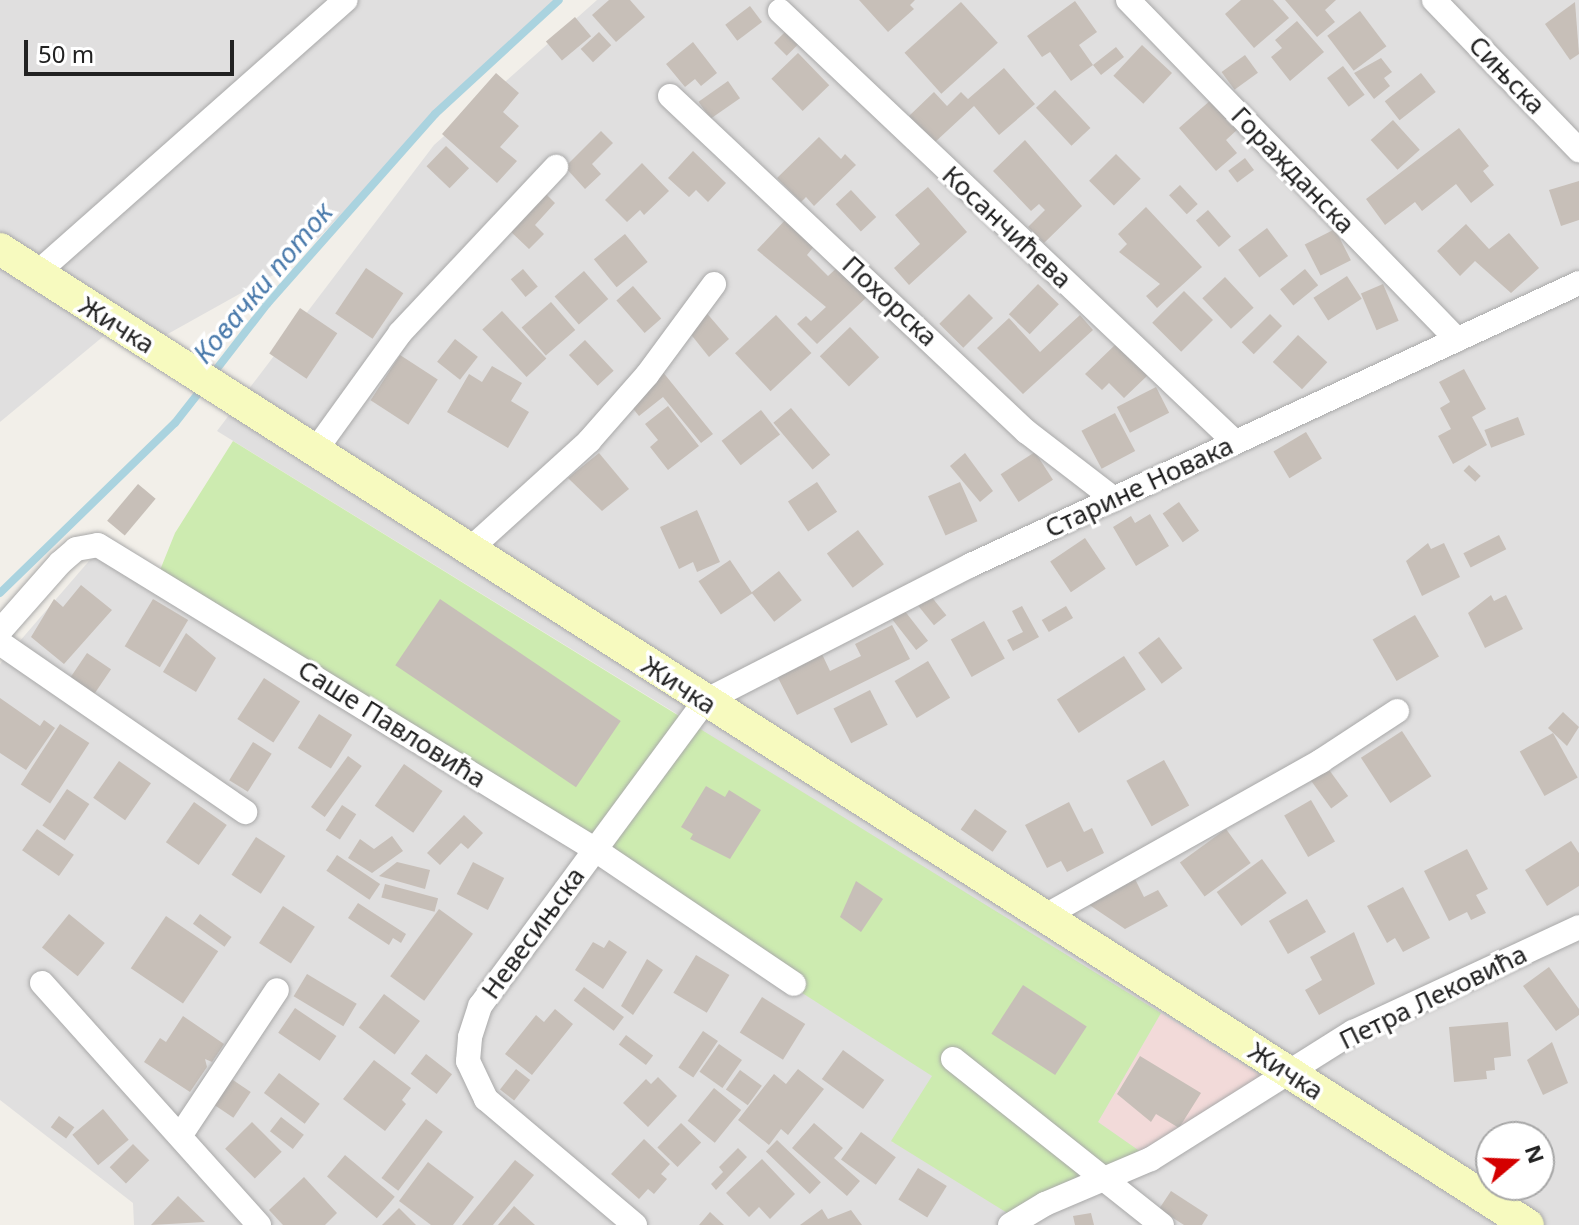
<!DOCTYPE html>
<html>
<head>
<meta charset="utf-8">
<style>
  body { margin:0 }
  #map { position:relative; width:1579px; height:1225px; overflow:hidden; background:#f2efe9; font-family:"Noto Sans",sans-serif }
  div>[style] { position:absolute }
  .residential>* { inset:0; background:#e0dfdf }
  .commercial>* { inset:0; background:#f2dad9 }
  .grass>* { inset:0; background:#cdebb0 }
  .stream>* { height:8px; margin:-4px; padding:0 4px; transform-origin:4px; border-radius:4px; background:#aad3df }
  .building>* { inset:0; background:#c7bfb8; transform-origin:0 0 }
  .roads { filter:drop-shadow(0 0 2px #a9a9a9) drop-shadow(0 0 2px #a9a9a9) }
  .street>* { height:24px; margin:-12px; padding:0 12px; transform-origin:12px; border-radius:12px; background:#fff }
  .secondary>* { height:32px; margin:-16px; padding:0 16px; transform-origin:16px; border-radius:16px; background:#f7fabf }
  span { translate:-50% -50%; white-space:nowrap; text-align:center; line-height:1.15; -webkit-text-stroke:7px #fff; paint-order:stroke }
  .street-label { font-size:26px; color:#222 }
  .water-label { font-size:28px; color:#4a7aab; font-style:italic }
  .north { position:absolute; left:1475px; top:1121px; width:80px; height:80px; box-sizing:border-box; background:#fff; border:2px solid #a7a7a7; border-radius:50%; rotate:71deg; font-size:22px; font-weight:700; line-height:32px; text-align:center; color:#222 }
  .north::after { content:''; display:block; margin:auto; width:28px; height:36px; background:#d40000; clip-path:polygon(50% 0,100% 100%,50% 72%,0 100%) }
  .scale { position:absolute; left:24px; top:40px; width:210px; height:36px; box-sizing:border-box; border:4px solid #222; border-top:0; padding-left:10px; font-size:24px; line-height:28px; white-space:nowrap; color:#222; -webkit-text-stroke:6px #fff; paint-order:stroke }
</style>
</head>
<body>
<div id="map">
  <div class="residential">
    <i style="clip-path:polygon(0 0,560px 0,441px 109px,295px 263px,148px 345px,0 240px)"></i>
    <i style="clip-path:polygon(evenodd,597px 0,1579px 0,1579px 1225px,134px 1225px,133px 1203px,0 1100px,0 664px,95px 554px,594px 849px,933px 1076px,892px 1142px,1082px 1188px,690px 722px,217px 431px,434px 145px,597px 0,1491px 1137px,1539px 1137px,1539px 1185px,1491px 1185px,1491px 1137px)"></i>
    <i style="clip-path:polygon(0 249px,117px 325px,0 422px)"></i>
  </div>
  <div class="commercial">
    <i style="clip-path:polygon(1161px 1013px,1275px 1084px,1151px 1159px,1098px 1122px)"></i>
  </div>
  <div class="grass">
    <i style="clip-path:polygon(233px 441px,1161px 1013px,1098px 1122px,1151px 1159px,1017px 1219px,891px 1141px,932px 1076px,156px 580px,175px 533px)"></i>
  </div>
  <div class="stream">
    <i style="left:212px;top:375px;width:90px;rotate:-52.2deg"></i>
    <i style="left:267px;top:304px;width:254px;rotate:-48.5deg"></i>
    <i style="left:435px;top:114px;width:168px;rotate:-42.6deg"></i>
    <i style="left:0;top:593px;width:244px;rotate:-44.2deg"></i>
    <i style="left:175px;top:423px;width:47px;rotate:-51.9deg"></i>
  </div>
  <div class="building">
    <i style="clip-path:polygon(609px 0,630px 0,645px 17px,616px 42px,592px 15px)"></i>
    <i style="clip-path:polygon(859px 0,915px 0,910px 5px,914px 9px,888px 32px)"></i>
    <i style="clip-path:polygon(1241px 0,1273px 0,1289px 18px,1254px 48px,1225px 14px)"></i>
    <i style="clip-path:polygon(1285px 0,1336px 0,1325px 10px,1335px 22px,1317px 37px)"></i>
    <i style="clip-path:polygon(1075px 1px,1097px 32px,1079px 45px,1093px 65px,1116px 47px,1124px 57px,1101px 75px,1093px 65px,1071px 81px,1050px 52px,1042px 57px,1027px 36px)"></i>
    <i style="left:961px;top:2px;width:55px;height:76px;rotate:48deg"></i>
    <i style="clip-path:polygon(1575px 2px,1579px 54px,1570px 60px,1545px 24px)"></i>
    <i style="left:750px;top:6px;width:20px;height:31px;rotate:53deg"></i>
    <i style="left:1360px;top:11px;width:44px;height:41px;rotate:53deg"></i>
    <i style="left:575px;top:17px;width:25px;height:38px;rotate:50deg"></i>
    <i style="clip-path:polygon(1297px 21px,1324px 52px,1290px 81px,1271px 57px,1282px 48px,1275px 40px)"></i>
    <i style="left:786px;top:31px;width:18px;height:17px;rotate:45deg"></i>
    <i style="left:599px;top:32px;width:18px;height:25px;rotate:47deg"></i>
    <i style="clip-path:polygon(693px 42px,717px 73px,701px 86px,695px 79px,685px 87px,666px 64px)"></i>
    <i style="left:1142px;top:45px;width:41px;height:42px;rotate:43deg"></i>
    <i style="left:798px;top:53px;width:45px;height:37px;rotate:46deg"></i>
    <i style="left:1245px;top:55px;width:22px;height:29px;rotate:54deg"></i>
    <i style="clip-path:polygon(1381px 58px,1392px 72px,1384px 78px,1390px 86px,1374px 99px,1354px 73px)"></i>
    <i style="left:1343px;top:66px;width:36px;height:20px;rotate:53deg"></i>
    <i style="clip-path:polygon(1004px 68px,1035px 104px,999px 135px,974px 106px,934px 143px,909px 116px,934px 92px,947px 106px,961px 92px,968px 99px)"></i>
    <i style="clip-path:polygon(496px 73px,519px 93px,503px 112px,519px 126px,500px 147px,517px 161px,497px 183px,442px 134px)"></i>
    <i style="left:1421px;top:73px;width:24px;height:46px;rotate:52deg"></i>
    <i style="left:728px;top:81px;width:21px;height:36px;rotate:55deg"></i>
    <i style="left:1055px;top:90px;width:52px;height:26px;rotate:47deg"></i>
    <i style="clip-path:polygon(1212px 99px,1238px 129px,1226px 140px,1237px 153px,1216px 171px,1179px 128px)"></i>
    <i style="left:1393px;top:120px;width:40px;height:30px;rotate:48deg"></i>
    <i style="clip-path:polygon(1459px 128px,1489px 166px,1483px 171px,1494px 185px,1471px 203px,1456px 184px,1422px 211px,1415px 202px,1385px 225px,1366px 199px)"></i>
    <i style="clip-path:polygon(601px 131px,613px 143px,592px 164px,601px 174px,585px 189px,565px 167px)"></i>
    <i style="clip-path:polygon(819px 137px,841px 159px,845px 154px,856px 165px,814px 206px,806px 197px,801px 202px,777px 178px)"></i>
    <i style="clip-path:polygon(1025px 140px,1082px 206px,1044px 243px,1028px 227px,1045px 210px,1039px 204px,1031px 211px,993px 171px)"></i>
    <i style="left:446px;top:146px;width:32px;height:28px;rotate:44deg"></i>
    <i style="clip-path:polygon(693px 151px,726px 183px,708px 202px,696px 190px,689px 197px,668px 178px)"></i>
    <i style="left:1116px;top:154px;width:35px;height:38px;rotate:45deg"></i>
    <i style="left:1245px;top:158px;width:15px;height:21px;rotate:53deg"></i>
    <i style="clip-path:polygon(642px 163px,669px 191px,644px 215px,640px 210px,627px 222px,605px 200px)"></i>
    <i style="clip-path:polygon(1579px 181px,1579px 220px,1561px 226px,1549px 190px)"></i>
    <i style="left:1180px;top:185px;width:26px;height:15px;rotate:47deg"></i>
    <i style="clip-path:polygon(928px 187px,967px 232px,909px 285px,894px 268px,920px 244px,895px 215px)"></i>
    <i style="left:851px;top:190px;width:37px;height:21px;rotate:47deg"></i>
    <i style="clip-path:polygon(544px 192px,555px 203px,535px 225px,544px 234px,529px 249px,507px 228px)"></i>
    <i style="clip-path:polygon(1146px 207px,1202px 267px,1157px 308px,1146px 296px,1160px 284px,1119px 252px,1127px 244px,1118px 234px)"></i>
    <i style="left:1208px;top:210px;width:35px;height:16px;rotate:49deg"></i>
    <i style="clip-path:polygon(788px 217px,816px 244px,807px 255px,828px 276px,839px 266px,868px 296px,817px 344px,797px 324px,806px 316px,811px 321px,826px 307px,757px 250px)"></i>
    <i style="clip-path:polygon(1466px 224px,1489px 249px,1509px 233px,1539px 268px,1511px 293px,1475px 261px,1460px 276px,1437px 251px)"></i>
    <i style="left:1267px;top:228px;width:35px;height:36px;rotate:53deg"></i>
    <i style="left:1335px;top:229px;width:35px;height:34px;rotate:63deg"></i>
    <i style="left:625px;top:234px;width:36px;height:40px;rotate:51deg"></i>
    <i style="left:366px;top:268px;width:45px;height:55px;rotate:34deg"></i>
    <i style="left:523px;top:269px;width:23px;height:16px;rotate:50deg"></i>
    <i style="left:1305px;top:269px;width:21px;height:32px;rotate:51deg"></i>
    <i style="left:584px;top:271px;width:37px;height:39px;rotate:49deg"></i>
    <i style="left:1347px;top:276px;width:27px;height:40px;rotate:57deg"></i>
    <i style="left:1225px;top:277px;width:42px;height:31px;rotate:47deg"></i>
    <i style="left:1038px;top:284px;width:29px;height:42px;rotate:44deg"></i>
    <i style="left:1383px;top:284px;width:40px;height:24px;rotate:67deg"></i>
    <i style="left:633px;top:286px;width:43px;height:22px;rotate:49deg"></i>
    <i style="left:1184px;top:291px;width:41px;height:45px;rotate:45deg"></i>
    <i style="left:969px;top:294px;width:34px;height:42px;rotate:45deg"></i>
    <i style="left:551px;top:302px;width:37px;height:39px;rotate:49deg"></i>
    <i style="left:300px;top:308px;width:45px;height:55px;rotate:34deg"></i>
    <i style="clip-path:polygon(704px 310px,729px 339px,709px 357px,689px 332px)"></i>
    <i style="left:502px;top:311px;width:65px;height:27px;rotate:47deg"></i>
    <i style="left:1270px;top:314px;width:17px;height:40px;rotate:45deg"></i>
    <i style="left:776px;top:315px;width:52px;height:56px;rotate:47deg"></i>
    <i style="clip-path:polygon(1080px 315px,1093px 330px,1023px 394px,977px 348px,1009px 318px,1040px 352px)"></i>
    <i style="left:850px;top:327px;width:42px;height:42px;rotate:46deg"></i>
    <i style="left:1298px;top:335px;width:40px;height:37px;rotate:43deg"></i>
    <i style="left:455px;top:339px;width:29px;height:29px;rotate:38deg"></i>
    <i style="left:585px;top:340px;width:42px;height:22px;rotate:47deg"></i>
    <i style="clip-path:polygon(1117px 343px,1148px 375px,1124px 398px,1109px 383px,1102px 390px,1085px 374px)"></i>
    <i style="left:400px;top:355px;width:45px;height:54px;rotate:33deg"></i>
    <i style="clip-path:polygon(492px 366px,522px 383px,511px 401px,529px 412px,508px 448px,447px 412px,469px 374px,482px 382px)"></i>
    <i style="clip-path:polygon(1464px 369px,1486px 409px,1472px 417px,1487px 445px,1453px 464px,1438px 436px,1451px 429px,1440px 408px,1450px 402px,1439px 382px)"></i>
    <i style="clip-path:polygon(662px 371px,713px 434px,701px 443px,663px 397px,639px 416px,626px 400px)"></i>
    <i style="left:1156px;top:387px;width:29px;height:44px;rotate:63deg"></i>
    <i style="clip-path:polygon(668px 406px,699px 446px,668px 470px,650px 447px,658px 440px,645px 424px)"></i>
    <i style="left:791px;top:408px;width:61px;height:23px;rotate:50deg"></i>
    <i style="left:761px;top:410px;width:31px;height:50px;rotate:52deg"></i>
    <i style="left:1115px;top:413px;width:43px;height:38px;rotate:62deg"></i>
    <i style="left:1518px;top:417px;width:19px;height:36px;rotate:69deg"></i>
    <i style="left:1306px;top:432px;width:31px;height:38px;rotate:59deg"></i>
    <i style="left:1035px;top:452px;width:33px;height:41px;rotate:57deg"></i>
    <i style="clip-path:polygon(599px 453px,629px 489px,602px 511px,568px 478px)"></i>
    <i style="clip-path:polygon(965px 453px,993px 491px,980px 502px,950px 466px)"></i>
    <i style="left:1469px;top:465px;width:16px;height:8px;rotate:43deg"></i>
    <i style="left:817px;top:482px;width:36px;height:35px;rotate:56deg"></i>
    <i style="left:960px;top:482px;width:43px;height:35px;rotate:66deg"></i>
    <i style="left:138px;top:484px;width:23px;height:48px;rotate:40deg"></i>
    <i style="left:1179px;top:502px;width:35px;height:20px;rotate:55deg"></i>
    <i style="clip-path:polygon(697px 510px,720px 562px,697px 572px,693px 562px,679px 569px,660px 527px)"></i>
    <i style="clip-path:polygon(1150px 514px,1169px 546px,1136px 566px,1113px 527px,1131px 516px,1135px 523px)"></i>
    <i style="left:858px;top:530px;width:43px;height:39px;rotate:53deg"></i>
    <i style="left:1499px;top:535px;width:16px;height:40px;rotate:63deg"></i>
    <i style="left:1085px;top:538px;width:37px;height:42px;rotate:56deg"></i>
    <i style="clip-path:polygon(1428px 543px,1431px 549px,1444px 543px,1460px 577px,1422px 596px,1406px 561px)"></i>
    <i style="left:730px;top:560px;width:40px;height:38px;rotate:56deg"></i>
    <i style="left:779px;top:571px;width:37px;height:35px;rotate:52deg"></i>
    <i style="clip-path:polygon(81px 585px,112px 610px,64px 664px,31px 637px,54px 599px,63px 607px)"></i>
    <i style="left:930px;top:595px;width:26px;height:16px;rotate:51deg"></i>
    <i style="clip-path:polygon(1491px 595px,1494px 601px,1506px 595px,1523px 629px,1485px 648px,1468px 613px)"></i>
    <i style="left:153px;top:599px;width:41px;height:55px;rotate:31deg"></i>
    <i style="left:440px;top:599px;width:218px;height:80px;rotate:34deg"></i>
    <i style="clip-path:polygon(1022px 606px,1039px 637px,1013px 651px,1007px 640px,1023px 632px,1012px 611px)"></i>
    <i style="left:1066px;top:606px;width:14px;height:28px;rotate:60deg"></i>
    <i style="left:904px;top:610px;width:39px;height:15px;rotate:52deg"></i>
    <i style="left:1415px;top:615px;width:48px;height:49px;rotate:60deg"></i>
    <i style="left:984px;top:621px;width:43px;height:38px;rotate:61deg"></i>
    <i style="clip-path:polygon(892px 625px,910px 659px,797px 715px,776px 674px,821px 652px,830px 671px,861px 656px,855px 644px)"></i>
    <i style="clip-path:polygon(186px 633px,216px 658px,196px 692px,163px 672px)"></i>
    <i style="left:1159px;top:637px;width:39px;height:26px;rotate:53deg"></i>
    <i style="left:87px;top:653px;width:29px;height:30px;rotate:34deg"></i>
    <i style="left:1124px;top:656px;width:40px;height:80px;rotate:57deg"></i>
    <i style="left:928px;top:661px;width:43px;height:39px;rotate:59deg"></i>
    <i style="left:264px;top:678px;width:43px;height:49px;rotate:33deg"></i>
    <i style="left:870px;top:690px;width:39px;height:41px;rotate:63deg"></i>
    <i style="clip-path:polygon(0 698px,40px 726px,44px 720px,55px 728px,26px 770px,0 753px)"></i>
    <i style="clip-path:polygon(1563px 712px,1579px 727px,1567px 746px,1548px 728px)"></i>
    <i style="left:319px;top:714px;width:39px;height:40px;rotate:32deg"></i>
    <i style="left:60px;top:724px;width:35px;height:72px;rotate:33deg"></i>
    <i style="left:1402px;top:731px;width:54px;height:49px;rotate:57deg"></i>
    <i style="left:1553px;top:733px;width:51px;height:38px;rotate:61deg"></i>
    <i style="left:253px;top:742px;width:22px;height:45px;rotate:32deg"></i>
    <i style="left:348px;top:756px;width:17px;height:63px;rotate:36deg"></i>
    <i style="left:1164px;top:760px;width:52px;height:43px;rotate:61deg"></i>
    <i style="left:119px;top:761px;width:39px;height:45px;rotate:35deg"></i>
    <i style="left:404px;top:764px;width:47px;height:51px;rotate:35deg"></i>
    <i style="left:1327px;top:767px;width:36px;height:21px;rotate:54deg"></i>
    <i style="clip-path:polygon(706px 786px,725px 797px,729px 790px,761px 810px,730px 859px,690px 839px,693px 834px,681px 827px)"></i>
    <i style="left:67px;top:789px;width:27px;height:44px;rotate:34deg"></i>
    <i style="left:1311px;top:800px;width:48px;height:31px;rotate:60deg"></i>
    <i style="left:194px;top:802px;width:40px;height:49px;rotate:35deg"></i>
    <i style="clip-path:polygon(1069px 802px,1084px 832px,1092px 828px,1104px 853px,1067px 872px,1061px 861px,1047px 868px,1025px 825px)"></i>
    <i style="left:342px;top:805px;width:17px;height:30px;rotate:33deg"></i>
    <i style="left:975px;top:809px;width:39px;height:25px;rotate:35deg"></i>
    <i style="clip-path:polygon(464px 815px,483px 833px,468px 849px,461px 843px,440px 865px,427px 853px)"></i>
    <i style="left:37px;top:829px;width:45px;height:26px;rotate:35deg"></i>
    <i style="left:1226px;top:829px;width:42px;height:57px;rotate:54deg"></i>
    <i style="clip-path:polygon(392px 836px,403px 851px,372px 873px,348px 858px,360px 839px,374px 849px)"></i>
    <i style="left:256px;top:837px;width:35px;height:45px;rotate:33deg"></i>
    <i style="clip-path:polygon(1571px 841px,1579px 853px,1579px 886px,1547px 906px,1525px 870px)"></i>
    <i style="clip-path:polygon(1467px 849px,1488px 889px,1476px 895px,1486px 913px,1471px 920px,1467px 912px,1449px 921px,1424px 871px)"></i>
    <i style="left:337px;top:855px;width:52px;height:19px;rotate:34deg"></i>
    <i style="left:1262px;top:859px;width:42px;height:56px;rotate:54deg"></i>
    <i style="clip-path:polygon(397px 862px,430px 870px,425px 889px,379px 876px)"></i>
    <i style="left:473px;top:862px;width:35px;height:36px;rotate:27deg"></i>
    <i style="clip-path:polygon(1135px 879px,1144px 897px,1158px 890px,1168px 906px,1125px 929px,1088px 904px)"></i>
    <i style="clip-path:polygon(856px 881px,883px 899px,861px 932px,840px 917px)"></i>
    <i style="left:385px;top:884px;width:55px;height:14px;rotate:15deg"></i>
    <i style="clip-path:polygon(1403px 887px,1430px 938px,1403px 952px,1395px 938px,1387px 943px,1367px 906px)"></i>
    <i style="left:1307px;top:899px;width:38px;height:44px;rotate:60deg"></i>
    <i style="clip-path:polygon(358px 903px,406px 934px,401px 943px,393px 938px,389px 945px,348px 918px)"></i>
    <i style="left:283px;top:906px;width:38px;height:44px;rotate:33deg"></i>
    <i style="left:439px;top:909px;width:42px;height:83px;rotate:36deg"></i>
    <i style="left:69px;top:914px;width:46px;height:43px;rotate:39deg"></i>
    <i style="left:200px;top:914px;width:39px;height:12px;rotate:36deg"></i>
    <i style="left:166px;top:916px;width:63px;height:63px;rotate:34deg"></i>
    <i style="clip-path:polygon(1354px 932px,1375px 984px,1319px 1015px,1305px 990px,1322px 980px,1310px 957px)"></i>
    <i style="clip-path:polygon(609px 940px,627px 952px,603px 989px,575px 970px,593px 942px,604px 948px)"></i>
    <i style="left:696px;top:955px;width:39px;height:44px;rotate:31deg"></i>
    <i style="clip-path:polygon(647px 959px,663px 970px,633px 1015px,621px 1006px)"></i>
    <i style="clip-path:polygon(1549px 967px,1579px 1009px,1579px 1015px,1556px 1031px,1523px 986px)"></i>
    <i style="left:307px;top:974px;width:58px;height:26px;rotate:31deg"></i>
    <i style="left:1023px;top:985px;width:76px;height:58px;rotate:33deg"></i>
    <i style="left:584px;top:987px;width:50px;height:17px;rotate:37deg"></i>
    <i style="left:384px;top:994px;width:45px;height:42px;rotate:37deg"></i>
    <i style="left:762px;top:997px;width:51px;height:42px;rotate:32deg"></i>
    <i style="left:295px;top:1008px;width:50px;height:30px;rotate:34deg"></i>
    <i style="clip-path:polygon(555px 1009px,573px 1024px,532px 1075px,505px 1054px,536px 1015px,544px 1022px)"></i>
    <i style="clip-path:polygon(183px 1016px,224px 1044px,212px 1062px,205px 1059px,207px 1067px,190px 1092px,144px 1062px,160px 1038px,166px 1042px)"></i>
    <i style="clip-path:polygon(1508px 1022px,1511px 1056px,1494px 1058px,1495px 1070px,1486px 1071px,1487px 1079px,1454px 1082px,1449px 1027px)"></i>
    <i style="left:703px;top:1031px;width:18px;height:44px;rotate:34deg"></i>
    <i style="left:626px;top:1035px;width:34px;height:12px;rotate:37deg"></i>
    <i style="clip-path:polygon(1552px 1042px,1568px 1083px,1543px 1095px,1527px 1060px)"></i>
    <i style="left:719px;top:1044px;width:28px;height:34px;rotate:35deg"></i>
    <i style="left:843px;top:1050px;width:51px;height:36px;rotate:36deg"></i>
    <i style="left:426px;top:1054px;width:33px;height:25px;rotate:38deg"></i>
    <i style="clip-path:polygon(1140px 1056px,1201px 1093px,1179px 1128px,1156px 1114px,1151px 1122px,1117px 1094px)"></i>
    <i style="clip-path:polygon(374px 1060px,411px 1088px,402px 1100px,406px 1104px,385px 1131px,343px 1099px)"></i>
    <i style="left:516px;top:1069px;width:18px;height:26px;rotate:38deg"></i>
    <i style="clip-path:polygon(798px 1069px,824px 1089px,788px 1135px,781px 1129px,769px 1145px,738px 1120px,774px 1074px,786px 1084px)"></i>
    <i style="left:740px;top:1070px;width:27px;height:24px;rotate:36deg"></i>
    <i style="left:279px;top:1073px;width:51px;height:25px;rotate:37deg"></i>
    <i style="clip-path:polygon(658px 1077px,677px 1096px,648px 1127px,623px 1103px,646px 1079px,651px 1084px)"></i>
    <i style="left:230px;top:1078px;width:25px;height:31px;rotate:34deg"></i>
    <i style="left:714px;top:1088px;width:35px;height:42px;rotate:39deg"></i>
    <i style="left:103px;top:1109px;width:40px;height:40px;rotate:50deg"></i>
    <i style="left:59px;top:1116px;width:19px;height:14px;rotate:36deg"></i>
    <i style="left:281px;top:1117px;width:29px;height:18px;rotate:38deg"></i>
    <i style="left:426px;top:1119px;width:21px;height:74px;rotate:37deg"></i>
    <i style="left:252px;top:1122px;width:42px;height:38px;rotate:45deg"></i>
    <i style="left:681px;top:1123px;width:28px;height:34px;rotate:44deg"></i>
    <i style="clip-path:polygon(814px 1123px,843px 1148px,834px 1158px,860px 1181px,847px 1196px,792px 1148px)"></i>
    <i style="left:861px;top:1132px;width:43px;height:34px;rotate:36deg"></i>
    <i style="clip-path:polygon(644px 1139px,670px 1164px,661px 1174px,667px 1179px,654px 1194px,648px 1189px,639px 1199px,611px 1174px)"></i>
    <i style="left:777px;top:1140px;width:61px;height:16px;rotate:44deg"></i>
    <i style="left:133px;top:1144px;width:23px;height:33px;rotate:45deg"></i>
    <i style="clip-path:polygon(738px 1148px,747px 1157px,716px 1190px,711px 1184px,723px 1172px,719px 1167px)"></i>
    <i style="left:345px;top:1155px;width:65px;height:28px;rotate:40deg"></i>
    <i style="clip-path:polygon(762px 1159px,795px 1194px,770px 1219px,759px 1207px,749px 1217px,726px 1193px)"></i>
    <i style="clip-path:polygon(515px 1160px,534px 1175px,493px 1225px,462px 1225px)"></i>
    <i style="clip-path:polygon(428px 1162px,474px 1197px,453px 1225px,431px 1225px,399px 1201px)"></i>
    <i style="left:918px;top:1168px;width:34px;height:37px;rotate:32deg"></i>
    <i style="clip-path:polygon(304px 1177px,337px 1213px,325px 1225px,283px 1225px,269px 1210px)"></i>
    <i style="clip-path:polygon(1171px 1191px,1208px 1215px,1202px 1225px,1184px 1225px,1159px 1209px)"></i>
    <i style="clip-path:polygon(178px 1196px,205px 1222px,151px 1225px)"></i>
    <i style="clip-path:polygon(514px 1206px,535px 1225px,498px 1225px)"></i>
    <i style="clip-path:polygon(399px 1208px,416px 1225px,382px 1225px)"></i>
    <i style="clip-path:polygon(822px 1209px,828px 1219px,851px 1210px,862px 1225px,800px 1225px)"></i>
    <i style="clip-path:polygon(710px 1212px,724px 1225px,699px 1225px)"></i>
    <i style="clip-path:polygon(1091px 1213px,1094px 1225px,1075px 1225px,1073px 1216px)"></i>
  </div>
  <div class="roads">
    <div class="street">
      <i style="left:1128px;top:0;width:473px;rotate:45.9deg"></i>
      <i style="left:1434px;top:0;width:209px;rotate:46deg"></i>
      <i style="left:780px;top:11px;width:627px;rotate:43.45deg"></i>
      <i style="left:670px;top:96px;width:490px;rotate:43.3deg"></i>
      <i style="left:1027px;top:432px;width:110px;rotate:37.6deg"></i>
      <i style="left:37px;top:273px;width:412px;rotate:-41.5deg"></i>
      <i style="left:315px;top:451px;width:145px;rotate:-54.2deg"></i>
      <i style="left:400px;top:333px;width:228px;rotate:-46.8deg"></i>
      <i style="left:469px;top:550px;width:162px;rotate:-42.2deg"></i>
      <i style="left:589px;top:441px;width:88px;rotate:-48.7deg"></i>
      <i style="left:647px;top:375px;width:113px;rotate:-53.6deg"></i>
      <i style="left:0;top:631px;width:91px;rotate:-48.6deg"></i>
      <i style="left:60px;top:563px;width:21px;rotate:-41deg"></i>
      <i style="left:76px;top:549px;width:22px;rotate:-10deg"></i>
      <i style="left:98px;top:545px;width:582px;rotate:31.5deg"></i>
      <i style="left:594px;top:849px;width:241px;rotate:34deg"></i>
      <i style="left:0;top:643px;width:298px;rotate:34.6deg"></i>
      <i style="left:1045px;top:916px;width:317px;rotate:-29.3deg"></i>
      <i style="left:1321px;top:761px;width:91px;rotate:-33.3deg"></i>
      <i style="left:42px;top:983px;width:325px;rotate:48.1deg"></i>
      <i style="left:953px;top:1059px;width:267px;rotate:38.5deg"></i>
      <i style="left:180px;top:1136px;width:175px;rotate:-56.4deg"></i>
      <i style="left:635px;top:1225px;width:195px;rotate:-139.8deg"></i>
      <i style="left:486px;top:1099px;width:42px;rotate:-115.3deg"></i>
      <i style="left:468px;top:1061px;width:24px;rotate:-85deg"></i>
      <i style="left:470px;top:1037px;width:33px;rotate:-72deg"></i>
      <i style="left:480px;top:1006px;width:379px;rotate:-53.6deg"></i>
      <i style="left:705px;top:701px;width:299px;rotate:-27.1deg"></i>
      <i style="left:971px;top:565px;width:670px;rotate:-24.88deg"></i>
      <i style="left:1010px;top:1225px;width:41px;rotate:-31deg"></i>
      <i style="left:1045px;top:1204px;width:115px;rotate:-23deg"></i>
      <i style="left:1151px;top:1159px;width:239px;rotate:-32.2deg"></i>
      <i style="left:1353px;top:1032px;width:249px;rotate:-24.9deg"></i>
    </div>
    <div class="secondary">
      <i style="left:0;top:249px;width:1813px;rotate:32.57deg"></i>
    </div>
  </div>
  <div class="street-label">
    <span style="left:1507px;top:75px;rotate:46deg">Сињска</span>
    <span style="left:1293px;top:170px;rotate:46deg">Горажданска</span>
    <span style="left:1007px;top:227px;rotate:43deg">Косанчићева</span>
    <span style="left:890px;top:301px;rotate:43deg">Похорска</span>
    <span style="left:117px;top:325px;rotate:32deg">Жичка</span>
    <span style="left:1139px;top:487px;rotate:-25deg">Старине Новака</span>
    <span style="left:679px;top:685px;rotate:33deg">Жичка</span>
    <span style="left:392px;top:724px;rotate:32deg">Саше Павловића</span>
    <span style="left:533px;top:933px;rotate:-54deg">Невесињска</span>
    <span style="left:1433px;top:997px;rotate:-26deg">Петра Лековића</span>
    <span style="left:1286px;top:1071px;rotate:33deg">Жичка</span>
  </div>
  <div class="water-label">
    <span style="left:262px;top:282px;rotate:-50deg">Ковачки поток</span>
  </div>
  <div class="north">N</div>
  <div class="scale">50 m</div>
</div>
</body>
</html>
